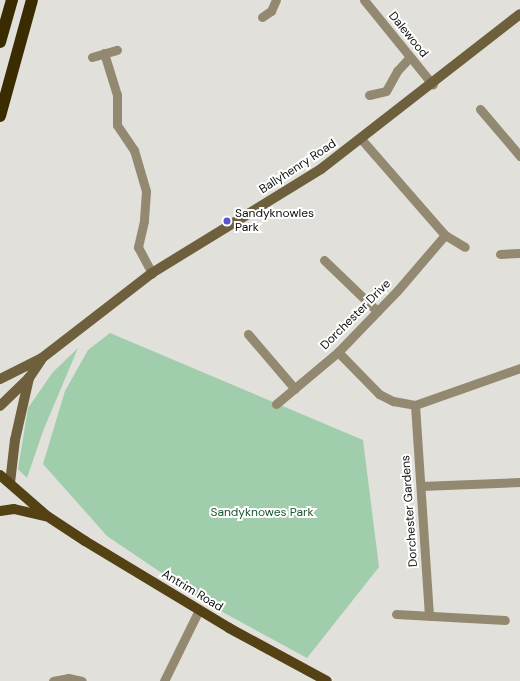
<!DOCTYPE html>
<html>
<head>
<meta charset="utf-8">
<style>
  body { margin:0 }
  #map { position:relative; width:520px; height:681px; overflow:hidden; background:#e1e0db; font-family:"DM Sans",sans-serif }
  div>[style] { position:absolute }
  .green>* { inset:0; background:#a0cdab }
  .street>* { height:9px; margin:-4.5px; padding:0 4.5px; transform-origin:4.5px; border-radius:4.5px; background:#938971 }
  .secondary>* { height:10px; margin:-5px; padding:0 5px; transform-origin:5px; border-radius:5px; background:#6e5f3d }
  .primary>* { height:10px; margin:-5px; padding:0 5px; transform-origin:5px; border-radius:5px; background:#544214 }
  .highway>* { height:12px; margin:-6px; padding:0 6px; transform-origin:6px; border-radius:6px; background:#3a2b00 }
  .dots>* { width:11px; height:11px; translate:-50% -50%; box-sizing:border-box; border:2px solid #fff; border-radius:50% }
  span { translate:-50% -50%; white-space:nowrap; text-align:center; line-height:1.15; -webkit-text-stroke:4px #fff; paint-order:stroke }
  .street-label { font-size:12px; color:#10100e }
  .poi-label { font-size:12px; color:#10100e }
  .left { translate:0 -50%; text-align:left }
  .park-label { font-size:12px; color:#1b552f }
</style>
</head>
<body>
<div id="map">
  <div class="green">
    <i style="clip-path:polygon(110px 333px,363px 440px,379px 567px,307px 658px,206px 603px,107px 536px,43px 464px,65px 391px,88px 350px)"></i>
    <i style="clip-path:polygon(78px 348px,43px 431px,27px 478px,18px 469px,28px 408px,53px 372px)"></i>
  </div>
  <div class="street">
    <i style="left:364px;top:0;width:109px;rotate:50.9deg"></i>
    <i style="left:262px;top:17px;width:11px;rotate:-34deg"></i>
    <i style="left:271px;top:11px;width:12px;rotate:-66deg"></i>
    <i style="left:104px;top:53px;width:44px;rotate:72.8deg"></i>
    <i style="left:117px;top:95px;width:30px;rotate:90deg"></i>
    <i style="left:117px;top:125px;width:30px;rotate:56deg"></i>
    <i style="left:134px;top:150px;width:43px;rotate:73.7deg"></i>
    <i style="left:146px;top:191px;width:30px;rotate:94deg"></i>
    <i style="left:144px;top:221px;width:27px;rotate:103deg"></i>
    <i style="left:138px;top:247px;width:30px;rotate:62deg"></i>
    <i style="left:92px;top:57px;width:26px;rotate:-16deg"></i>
    <i style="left:369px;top:95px;width:17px;rotate:-13deg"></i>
    <i style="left:386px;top:91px;width:23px;rotate:-61deg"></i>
    <i style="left:397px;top:71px;width:19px;rotate:-47deg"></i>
    <i style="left:480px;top:109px;width:62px;rotate:49.6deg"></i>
    <i style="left:362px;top:140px;width:126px;rotate:48.9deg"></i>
    <i style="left:445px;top:235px;width:23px;rotate:31deg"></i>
    <i style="left:500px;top:254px;width:20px;rotate:-3deg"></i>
    <i style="left:324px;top:260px;width:74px;rotate:43.9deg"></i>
    <i style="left:248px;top:334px;width:72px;rotate:49.5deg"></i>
    <i style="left:338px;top:352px;width:59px;rotate:45.7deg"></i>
    <i style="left:379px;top:394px;width:16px;rotate:27deg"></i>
    <i style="left:393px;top:401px;width:22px;rotate:10deg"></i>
    <i style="left:415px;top:405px;width:111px;rotate:-19.4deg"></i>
    <i style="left:276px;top:404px;width:81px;rotate:-40deg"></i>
    <i style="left:338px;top:352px;width:85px;rotate:-46deg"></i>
    <i style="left:397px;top:291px;width:74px;rotate:-49.4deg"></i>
    <i style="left:415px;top:405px;width:211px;rotate:86.2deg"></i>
    <i style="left:421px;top:486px;width:99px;rotate:-2.3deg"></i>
    <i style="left:396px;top:614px;width:109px;rotate:3.2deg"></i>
    <i style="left:53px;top:681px;width:15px;rotate:-11deg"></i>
    <i style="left:68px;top:678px;width:14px;rotate:12deg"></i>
    <i style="left:164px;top:681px;width:79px;rotate:-63.8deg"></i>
  </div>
  <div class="secondary">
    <i style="left:0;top:379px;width:47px;rotate:-26.6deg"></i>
    <i style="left:42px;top:358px;width:139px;rotate:-37.7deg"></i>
    <i style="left:152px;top:273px;width:198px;rotate:-31.6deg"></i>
    <i style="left:321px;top:169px;width:252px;rotate:-37.9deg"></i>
    <i style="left:0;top:406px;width:40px;rotate:-44deg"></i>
    <i style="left:29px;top:378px;width:22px;rotate:-56deg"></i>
    <i style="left:10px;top:483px;width:43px;rotate:-83.4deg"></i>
    <i style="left:15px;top:440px;width:64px;rotate:-77.3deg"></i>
  </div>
  <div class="primary">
    <i style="left:0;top:475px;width:62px;rotate:41.1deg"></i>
    <i style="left:47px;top:516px;width:45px;rotate:33.3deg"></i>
    <i style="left:85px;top:541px;width:168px;rotate:31.1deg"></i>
    <i style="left:229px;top:628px;width:111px;rotate:28.4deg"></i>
    <i style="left:0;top:511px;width:14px;rotate:-8deg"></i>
    <i style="left:14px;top:509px;width:32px;rotate:13deg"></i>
  </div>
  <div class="highway">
    <i style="left:0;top:42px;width:44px;rotate:-74.1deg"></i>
    <i style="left:0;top:116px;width:120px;rotate:-74.6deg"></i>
  </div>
  <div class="dots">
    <i style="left:227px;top:221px;background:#5856ce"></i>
  </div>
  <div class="street-label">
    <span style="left:408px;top:35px;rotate:51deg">Dalewood</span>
    <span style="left:298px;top:167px;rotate:-33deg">Ballyhenry Road</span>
    <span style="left:356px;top:315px;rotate:-45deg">Dorchester Drive</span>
    <span style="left:410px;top:511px;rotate:-94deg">Dorchester Gardens</span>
    <span style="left:192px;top:591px;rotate:31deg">Antrim Road</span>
  </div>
  <div class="poi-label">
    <span class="left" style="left:235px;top:221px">Sandyknowles<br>Park</span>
  </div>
  <div class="park-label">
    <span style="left:262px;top:513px">Sandyknowes Park</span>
  </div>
</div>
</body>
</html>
